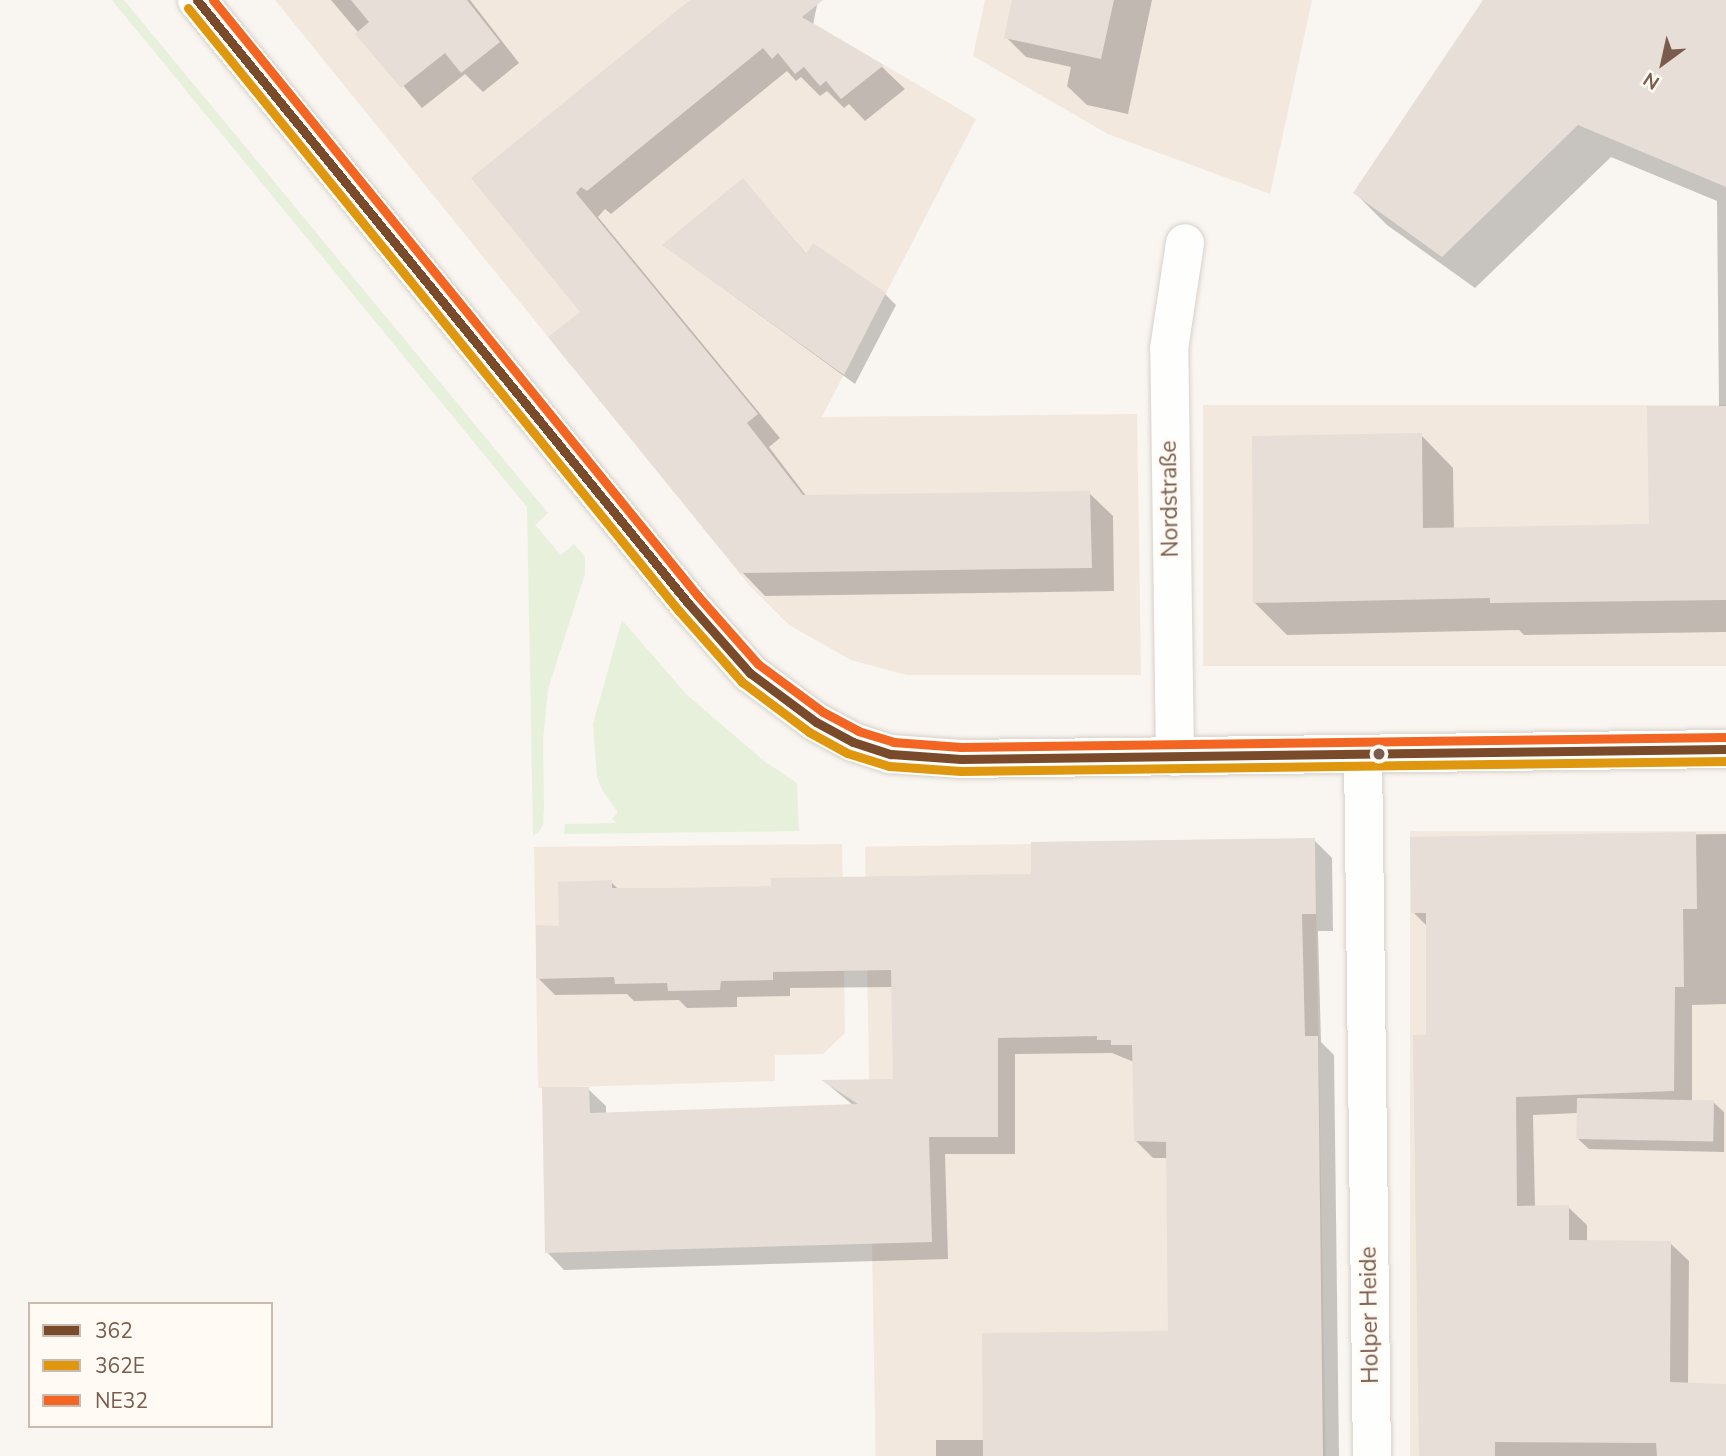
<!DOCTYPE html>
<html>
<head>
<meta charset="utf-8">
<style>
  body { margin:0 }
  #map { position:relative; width:1726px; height:1456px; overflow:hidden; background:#f9f5f0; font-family:"Nunito Sans",sans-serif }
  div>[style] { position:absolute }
  .residential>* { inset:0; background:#f2e8de; transform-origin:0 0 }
  .green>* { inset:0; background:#e7f0db }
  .shadow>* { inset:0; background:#0003 }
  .building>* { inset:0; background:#e6ded7; transform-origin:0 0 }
  .roads { filter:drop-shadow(0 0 2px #d7d1cb) drop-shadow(0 0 2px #d7d1cb) }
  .minor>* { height:38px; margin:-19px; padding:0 19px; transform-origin:19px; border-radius:19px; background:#fefefd }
  .bus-1>* { height:9px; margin:-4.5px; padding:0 4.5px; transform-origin:4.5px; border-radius:4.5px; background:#7a4b2a }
  .bus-2>* { height:9px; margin:-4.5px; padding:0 4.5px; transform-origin:4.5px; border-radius:4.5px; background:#de970f }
  .bus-3>* { height:9px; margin:-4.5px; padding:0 4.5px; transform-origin:4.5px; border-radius:4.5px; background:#f26522 }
  .dots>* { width:19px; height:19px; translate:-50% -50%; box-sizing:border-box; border:4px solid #fffaf3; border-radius:50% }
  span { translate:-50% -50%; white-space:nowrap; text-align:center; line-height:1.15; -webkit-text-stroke:5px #fffaf3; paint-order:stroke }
  .street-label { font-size:23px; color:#7a5c4d }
  .legend { position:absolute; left:28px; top:1302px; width:245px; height:126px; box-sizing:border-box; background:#fffaf3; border:2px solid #cabbb1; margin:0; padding:9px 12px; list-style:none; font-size:21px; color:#7a5c4d }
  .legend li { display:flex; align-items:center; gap:14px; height:35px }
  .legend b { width:35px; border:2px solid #cabbb1 }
  .north { position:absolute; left:1628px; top:28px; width:70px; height:70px; -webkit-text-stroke:5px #fffaf3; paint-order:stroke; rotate:213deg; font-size:19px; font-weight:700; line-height:28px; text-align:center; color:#7a5c4d }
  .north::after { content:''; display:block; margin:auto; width:24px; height:32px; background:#7a5c4d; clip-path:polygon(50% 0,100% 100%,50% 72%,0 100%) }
</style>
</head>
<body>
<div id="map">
  <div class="residential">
    <i style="clip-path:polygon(275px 0,790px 0,789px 9px,976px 119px,822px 417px,1137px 414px,1141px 675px,907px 675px,851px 660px,789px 625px,749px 585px)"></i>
    <i style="clip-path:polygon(985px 0,1312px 0,1270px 194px,1108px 134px,973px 56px)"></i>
    <i style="left:1726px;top:405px;width:261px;height:523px;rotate:90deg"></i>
    <i style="left:1726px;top:831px;width:625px;height:316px;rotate:90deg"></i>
    <i style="left:1315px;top:839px;width:617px;height:450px;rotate:89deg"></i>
    <i style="clip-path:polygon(842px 844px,845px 1033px,823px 1054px,775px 1055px,775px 1081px,538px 1088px,534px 847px)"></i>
  </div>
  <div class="green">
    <i style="clip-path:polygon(112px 0,124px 0,548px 513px,535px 525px,561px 555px,574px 544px,585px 557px,585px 574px,548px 689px,543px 740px,544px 808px,543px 825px,538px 833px,533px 835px,527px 507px)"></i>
    <i style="clip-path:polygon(622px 620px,687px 695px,764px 761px,797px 783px,799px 831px,564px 834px,565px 824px,617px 823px,612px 819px,618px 812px,602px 790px,597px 777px,593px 724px)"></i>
  </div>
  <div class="shadow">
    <i style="clip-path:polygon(331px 0,470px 0,519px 63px,483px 92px,465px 74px,422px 108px)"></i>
    <i style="clip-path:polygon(693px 0,818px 0,813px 25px,882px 67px,905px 89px,865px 121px,849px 104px,844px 108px,827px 91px,820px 96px,801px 77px,796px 81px,787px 71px,611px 214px,605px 209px,598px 217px,780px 438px,769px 447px,807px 497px,1089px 493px,1113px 516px,1114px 591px,765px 596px,742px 572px,583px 312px,473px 178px)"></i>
    <i style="clip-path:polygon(1013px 0,1152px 0,1128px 114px,1087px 105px,1067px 86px,1071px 67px,1026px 57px,1006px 37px)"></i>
    <i style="clip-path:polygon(1486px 0,1726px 0,1726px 632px,1524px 635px,1519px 630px,1287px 635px,1255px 603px,1421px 435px,1453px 468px,1454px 529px,1651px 526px,1719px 408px,1717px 201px,1611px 157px,1475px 288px,1387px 225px,1355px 193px)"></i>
    <i style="clip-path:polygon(743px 180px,807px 255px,885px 294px,896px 305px,855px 384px,665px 246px)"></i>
    <i style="clip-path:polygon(1726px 834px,1726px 1004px,1692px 1005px,1692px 1101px,1713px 1102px,1724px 1112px,1724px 1152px,1589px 1149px,1578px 1139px,1578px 1113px,1533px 1115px,1535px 1207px,1568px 1207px,1587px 1225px,1587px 1242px,1670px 1243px,1689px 1261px,1688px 1384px,1726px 1384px,1726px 1456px,1421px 1456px,1428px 927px,1413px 912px,1412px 838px)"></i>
    <i style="clip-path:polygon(1314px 840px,1332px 858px,1333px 931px,1318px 931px,1321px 1042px,1334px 1055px,1339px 1456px,936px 1456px,936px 1440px,985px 1440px,1170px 1332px,1168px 1158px,1153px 1158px,1136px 1141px,1134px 1062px,1112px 1053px,1015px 1054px,1015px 1154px,945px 1154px,948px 1259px,564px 1270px,547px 1252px,588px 1089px,606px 1106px,606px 1114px,854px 1106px,825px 1082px,895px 1081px,893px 987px,790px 988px,790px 996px,737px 997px,737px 1007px,687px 1008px,679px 1000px,634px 1001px,627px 994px,555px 995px,538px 978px,561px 927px,611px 882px,619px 890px,773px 888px,1033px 876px)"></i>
  </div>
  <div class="building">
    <i style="clip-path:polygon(351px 0,467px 0,500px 42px,461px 73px,445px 53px,401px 88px,355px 34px,369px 22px)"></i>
    <i style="clip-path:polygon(690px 0,823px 0,802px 17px,884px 65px,841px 99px,826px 81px,820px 86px,804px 67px,795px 74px,778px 53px,772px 59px,763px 48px,587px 191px,581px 187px,576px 193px,758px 414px,747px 423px,803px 495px,1090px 491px,1092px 568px,740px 573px,548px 337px,580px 312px,471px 178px)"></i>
    <i style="clip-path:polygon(1012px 0,1114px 0,1101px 59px,1004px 38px)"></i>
    <i style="clip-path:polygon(1483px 0,1726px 0,1726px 187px,1578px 125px,1442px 257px,1353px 193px)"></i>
    <i style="clip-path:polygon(743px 178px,806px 254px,813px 243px,886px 293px,844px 375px,662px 245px)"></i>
    <i style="clip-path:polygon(1647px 406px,1726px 406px,1726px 600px,1490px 603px,1490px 598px,1253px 603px,1252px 436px,1422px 433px,1423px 528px,1649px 524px)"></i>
    <i style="clip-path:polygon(1696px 832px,1697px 909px,1683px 909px,1684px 987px,1675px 987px,1674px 1091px,1516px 1097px,1517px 1206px,1569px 1205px,1569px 1240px,1671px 1241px,1670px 1382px,1726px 1384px,1726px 1456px,1657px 1456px,1656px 1443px,1495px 1442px,1495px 1456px,1419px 1456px,1413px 1035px,1426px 1035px,1426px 913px,1411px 913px,1410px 837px)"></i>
    <i style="clip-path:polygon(1315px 838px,1316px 914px,1302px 914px,1305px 1036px,1318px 1036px,1323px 1456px,983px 1456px,982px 1333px,1168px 1331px,1166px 1142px,1134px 1141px,1132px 1045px,1111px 1045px,1111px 1040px,1097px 1040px,1097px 1036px,998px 1038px,998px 1137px,929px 1137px,932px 1242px,545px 1253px,542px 1087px,589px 1087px,590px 1113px,858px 1104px,821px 1080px,893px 1079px,891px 970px,773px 972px,773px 980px,721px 981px,720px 990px,668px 991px,667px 983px,615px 984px,614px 977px,536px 979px,536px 925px,559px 926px,558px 882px,612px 880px,612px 888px,665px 888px,771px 886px,771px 878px,1031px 874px,1031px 842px)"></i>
    <i style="left:1577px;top:1098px;width:137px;height:41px;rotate:1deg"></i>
  </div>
  <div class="roads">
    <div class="minor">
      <i style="left:197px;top:0;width:778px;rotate:50.85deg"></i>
      <i style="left:688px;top:603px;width:94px;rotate:48.5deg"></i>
      <i style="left:750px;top:673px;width:82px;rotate:36.6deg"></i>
      <i style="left:816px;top:722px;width:42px;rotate:28.4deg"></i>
      <i style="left:853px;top:742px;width:40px;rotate:18deg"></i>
      <i style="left:891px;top:754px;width:70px;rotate:4.1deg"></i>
      <i style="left:961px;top:759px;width:765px;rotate:-0.75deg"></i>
      <i style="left:1363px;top:754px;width:702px;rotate:89.27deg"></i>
      <i style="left:1175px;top:757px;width:408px;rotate:-90.8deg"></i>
      <i style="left:1169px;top:349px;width:107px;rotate:-81.4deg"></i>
    </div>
  </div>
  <div class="bus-1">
    <i style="left:197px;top:0;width:778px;rotate:50.85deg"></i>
    <i style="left:688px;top:603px;width:94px;rotate:48.5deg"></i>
    <i style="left:750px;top:673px;width:82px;rotate:36.6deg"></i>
    <i style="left:816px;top:722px;width:42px;rotate:28.4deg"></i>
    <i style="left:853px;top:742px;width:40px;rotate:18deg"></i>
    <i style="left:891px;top:754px;width:70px;rotate:4.1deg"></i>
    <i style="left:961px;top:759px;width:765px;rotate:-0.75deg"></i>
  </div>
  <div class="bus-2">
    <i style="left:188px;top:8px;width:778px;rotate:50.85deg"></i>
    <i style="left:679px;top:611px;width:95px;rotate:48.4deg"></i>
    <i style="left:742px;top:682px;width:84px;rotate:36.7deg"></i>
    <i style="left:809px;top:732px;width:43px;rotate:28.9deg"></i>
    <i style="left:847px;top:753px;width:44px;rotate:17.2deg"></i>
    <i style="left:889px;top:766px;width:72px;rotate:4deg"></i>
    <i style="left:961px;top:771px;width:765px;rotate:-0.75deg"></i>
  </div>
  <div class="bus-3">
    <i style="left:213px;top:0;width:767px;rotate:50.87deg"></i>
    <i style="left:697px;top:595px;width:92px;rotate:48.5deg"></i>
    <i style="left:758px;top:664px;width:81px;rotate:36.4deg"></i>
    <i style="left:823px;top:712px;width:40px;rotate:28deg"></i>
    <i style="left:858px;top:731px;width:37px;rotate:17deg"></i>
    <i style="left:893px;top:742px;width:68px;rotate:4.2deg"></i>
    <i style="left:961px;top:747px;width:765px;rotate:-0.75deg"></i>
  </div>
  <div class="dots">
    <i style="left:1379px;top:754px;background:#7a5c4d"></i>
  </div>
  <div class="street-label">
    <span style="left:1170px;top:499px;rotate:-91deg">Nordstraße</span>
    <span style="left:1370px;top:1315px;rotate:-91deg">Holper Heide</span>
  </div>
  <ul class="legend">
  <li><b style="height:9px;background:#7a4b2a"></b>362</li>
  <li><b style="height:9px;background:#de970f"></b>362E</li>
  <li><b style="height:9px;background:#f26522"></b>NE32</li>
  </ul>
  <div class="north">N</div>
</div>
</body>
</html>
